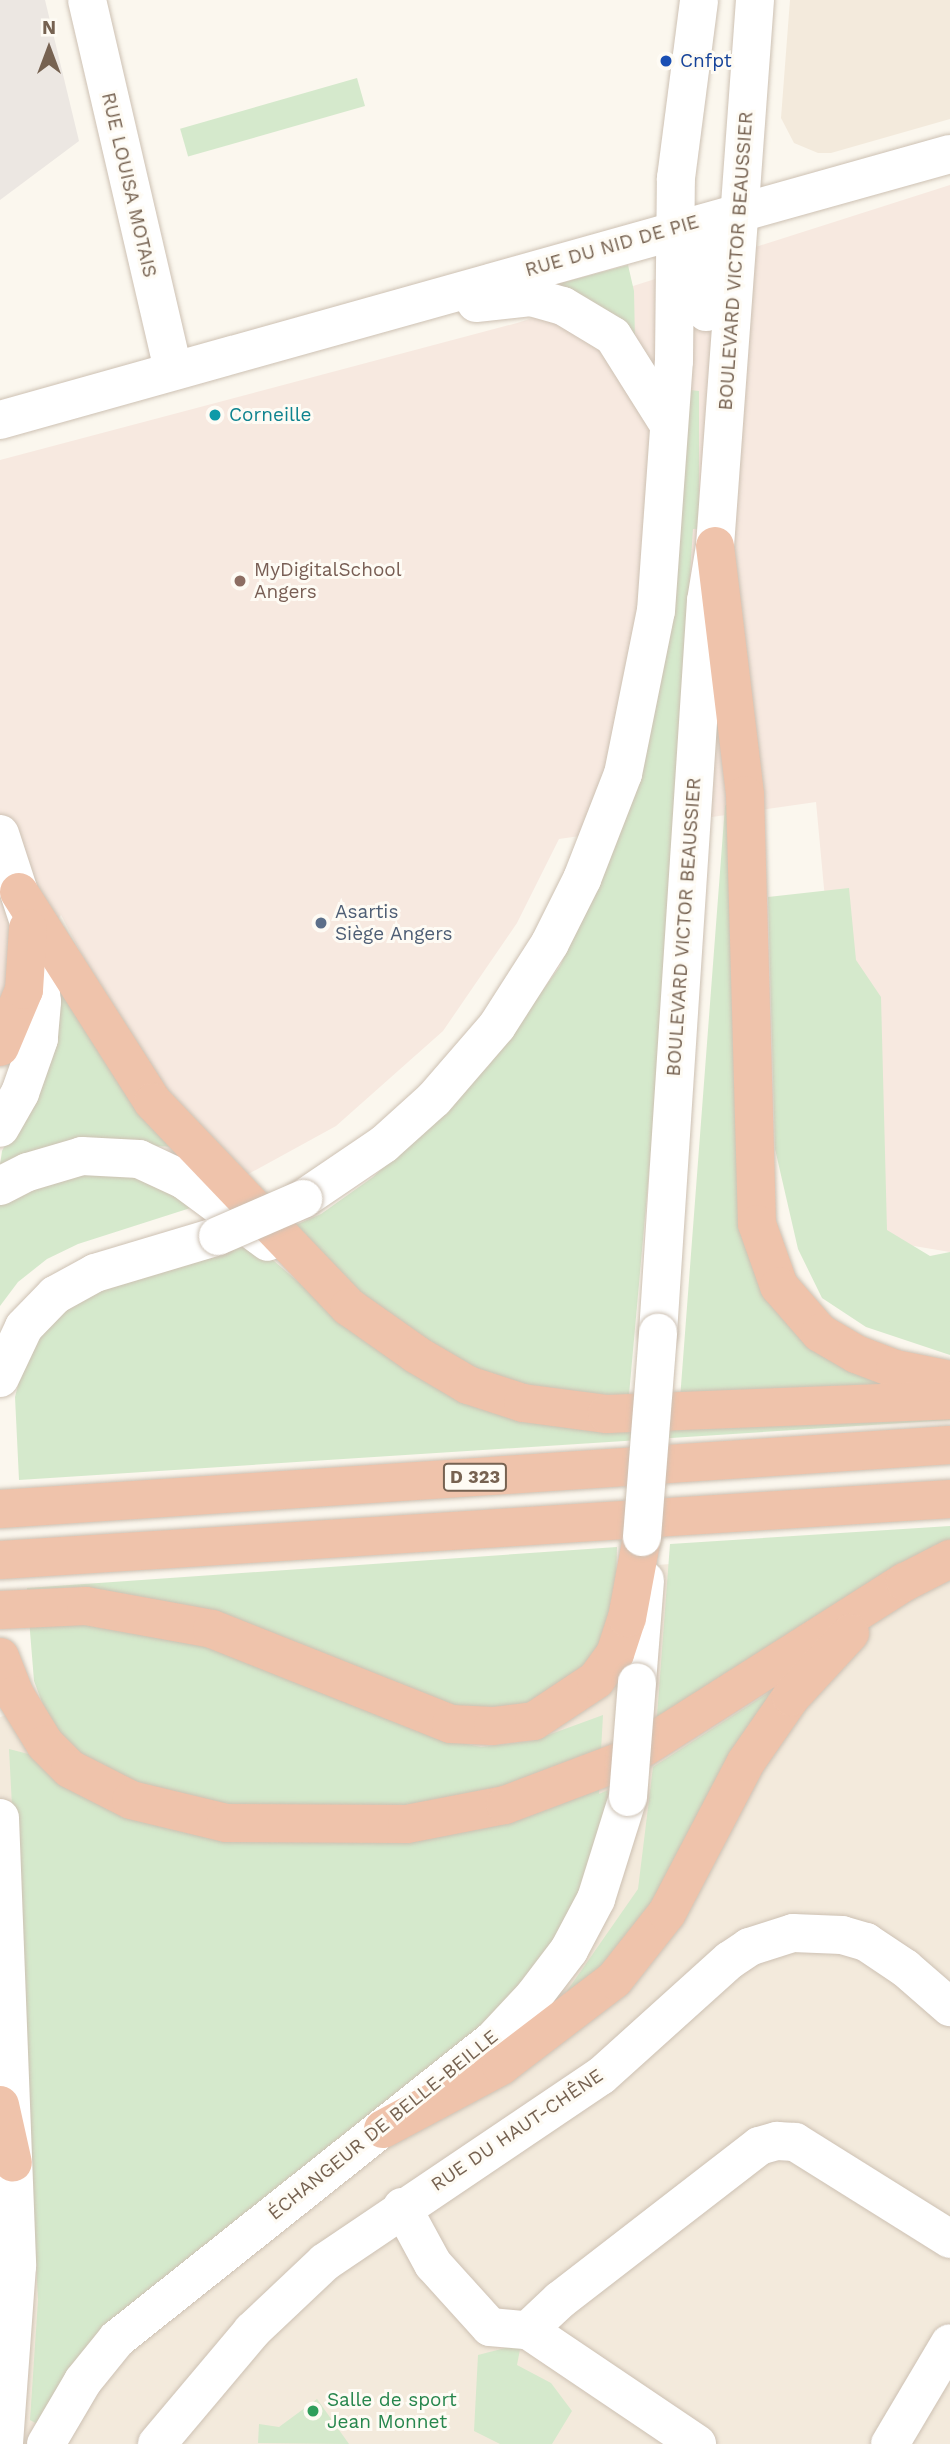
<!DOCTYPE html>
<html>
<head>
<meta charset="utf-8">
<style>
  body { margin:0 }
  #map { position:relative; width:950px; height:2444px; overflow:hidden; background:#fbf7ee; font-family:"Work Sans",sans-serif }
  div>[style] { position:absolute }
  .residential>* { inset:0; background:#f3eadc }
  .commercial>* { inset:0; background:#f7e9e0 }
  .industrial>* { inset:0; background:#ece7e2 }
  .green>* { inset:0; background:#d5e9cc; transform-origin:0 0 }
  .roads { filter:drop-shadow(0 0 2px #cdc1b3) drop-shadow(0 0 2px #cdc1b3) }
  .minor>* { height:38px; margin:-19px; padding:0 19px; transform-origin:19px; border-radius:19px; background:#fff }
  .highway>* { height:38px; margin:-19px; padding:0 19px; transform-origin:19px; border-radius:19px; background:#efc3ab }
  .bridges { filter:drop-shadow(0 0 2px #cdc1b3) drop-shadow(0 0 2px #cdc1b3) }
  .minor-bridge>* { height:38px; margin:-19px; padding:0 19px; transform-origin:19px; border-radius:19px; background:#fff }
  .dots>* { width:19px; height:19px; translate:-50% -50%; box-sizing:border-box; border:4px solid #fefbf4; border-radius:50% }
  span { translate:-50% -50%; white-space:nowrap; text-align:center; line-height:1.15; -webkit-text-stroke:6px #fefbf4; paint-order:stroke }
  .shield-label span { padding:2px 5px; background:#fefbf4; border:2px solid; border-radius:5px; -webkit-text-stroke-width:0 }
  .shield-label { font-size:18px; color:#766251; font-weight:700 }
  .transit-label { font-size:19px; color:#164399 }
  .left { translate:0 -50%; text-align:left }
  .street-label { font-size:19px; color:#766251 }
  .culture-label { font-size:19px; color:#0d838f }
  .education-label { font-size:19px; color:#785e54 }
  .service-label { font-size:19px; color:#4e5e75 }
  .leisure-label { font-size:19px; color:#27864d }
  .north { position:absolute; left:14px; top:14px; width:70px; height:70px; -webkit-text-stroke:5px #fefbf4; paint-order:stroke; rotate:0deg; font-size:19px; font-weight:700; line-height:28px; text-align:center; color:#766251 }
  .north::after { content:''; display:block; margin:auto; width:24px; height:32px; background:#766251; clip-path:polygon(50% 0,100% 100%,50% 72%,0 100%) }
</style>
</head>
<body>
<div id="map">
  <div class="residential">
    <i style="clip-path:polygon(790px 0,950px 0,950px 119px,831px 153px,818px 153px,794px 143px,781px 118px)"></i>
    <i style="clip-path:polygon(950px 1540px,950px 2444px,0 2444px,0 1717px,552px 1574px)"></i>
  </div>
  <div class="commercial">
    <i style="clip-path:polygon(950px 185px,950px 1252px,896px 1243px,872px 1223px,845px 1115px,816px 802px,559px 839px,517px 923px,443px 1031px,336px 1126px,241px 1178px,140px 1066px,61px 915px,0 1016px,0 460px,517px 323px)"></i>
  </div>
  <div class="industrial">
    <i style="clip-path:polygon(0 0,45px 0,79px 141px,0 200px)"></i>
  </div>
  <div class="green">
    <i style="left:357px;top:78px;width:29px;height:184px;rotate:74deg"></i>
    <i style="clip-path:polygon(628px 265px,634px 291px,635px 340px,550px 286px)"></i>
    <i style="clip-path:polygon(690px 390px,699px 391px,699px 529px,693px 529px,654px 1117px,628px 1406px,570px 1402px,433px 1354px,376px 1307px,293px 1226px,321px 1214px,373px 1177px,432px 1123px,489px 1065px,560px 966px,606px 862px)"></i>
    <i style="clip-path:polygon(734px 796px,751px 1259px,884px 1384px,680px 1399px,725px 806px)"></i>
    <i style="clip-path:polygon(849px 888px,856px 960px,881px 997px,887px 1230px,930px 1256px,950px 1252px,950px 1355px,866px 1327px,822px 1298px,798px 1249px,775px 1149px,768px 897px)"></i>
    <i style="clip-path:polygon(68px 988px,180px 1147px,63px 1143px,0 1165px,2px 1151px,40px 1077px,53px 992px)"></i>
    <i style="clip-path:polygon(139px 1169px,206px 1203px,78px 1244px,47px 1259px,18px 1282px,0 1306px,0 1201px,47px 1175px)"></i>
    <i style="clip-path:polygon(253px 1243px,366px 1340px,494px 1409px,950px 1411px,950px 1420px,19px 1480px,15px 1397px,25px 1357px,49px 1322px,89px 1293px)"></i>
    <i style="clip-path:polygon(950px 1526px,950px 1549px,656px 1729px,670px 1544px)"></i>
    <i style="clip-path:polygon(617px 1547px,615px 1626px,567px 1692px,493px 1717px,27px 1599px,27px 1588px)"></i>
    <i style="clip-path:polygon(29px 1619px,195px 1636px,448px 1740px,481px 1747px,532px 1741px,603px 1715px,601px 1751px,537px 1780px,441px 1806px,180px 1804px,88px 1763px,49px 1721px,34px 1681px)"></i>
    <i style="clip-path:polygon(771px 1691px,665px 1892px,612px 1960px,570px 1996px,567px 1991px,638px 1889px,653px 1767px)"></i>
    <i style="clip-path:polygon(9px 1749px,40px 1757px,231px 1838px,599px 1785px,599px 1794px,608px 1790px,608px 1821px,576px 1913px,508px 2005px,44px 2428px,30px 2420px,38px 2300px)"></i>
    <i style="clip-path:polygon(521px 2344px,517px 2365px,551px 2383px,572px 2411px,552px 2444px,500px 2444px,474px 2431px,478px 2355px)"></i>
    <i style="clip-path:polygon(317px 2399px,349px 2444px,258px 2443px,259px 2424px,279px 2427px)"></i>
  </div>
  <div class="roads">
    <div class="minor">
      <i style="left:87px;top:0;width:380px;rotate:76.9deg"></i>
      <i style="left:676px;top:227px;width:17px"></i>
      <i style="left:693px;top:227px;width:14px;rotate:30deg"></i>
      <i style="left:705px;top:234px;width:78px;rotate:89.3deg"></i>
      <i style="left:476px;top:303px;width:55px;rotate:-6.2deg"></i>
      <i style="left:531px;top:297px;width:33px;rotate:16deg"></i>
      <i style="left:563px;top:306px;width:58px;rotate:31deg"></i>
      <i style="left:613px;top:336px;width:105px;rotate:57.8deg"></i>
      <i style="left:0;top:420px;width:987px;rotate:-15.64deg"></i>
      <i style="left:0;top:834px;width:113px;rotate:71.9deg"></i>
      <i style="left:35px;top:941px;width:61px;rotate:83.5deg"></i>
      <i style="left:42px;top:1002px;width:37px;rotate:95deg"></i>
      <i style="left:39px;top:1039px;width:57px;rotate:109.4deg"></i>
      <i style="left:20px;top:1093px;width:40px;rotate:119.7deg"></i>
      <i style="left:0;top:1186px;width:31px;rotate:-27deg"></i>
      <i style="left:28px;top:1172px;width:56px;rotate:-16.5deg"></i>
      <i style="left:82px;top:1156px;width:57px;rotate:3deg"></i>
      <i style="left:139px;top:1159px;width:50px;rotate:25deg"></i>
      <i style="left:184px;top:1180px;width:104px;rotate:36.4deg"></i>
      <i style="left:303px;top:1199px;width:98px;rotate:-34.2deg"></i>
      <i style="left:384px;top:1144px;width:67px;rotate:-42deg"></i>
      <i style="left:434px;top:1099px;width:96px;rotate:-49.2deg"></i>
      <i style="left:497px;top:1026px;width:98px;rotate:-57.4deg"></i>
      <i style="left:550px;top:943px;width:72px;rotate:-63.4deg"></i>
      <i style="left:582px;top:879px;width:113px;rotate:-68.7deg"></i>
      <i style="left:623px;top:774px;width:166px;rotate:-78.6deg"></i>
      <i style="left:656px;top:611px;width:251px;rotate:-85.9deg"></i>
      <i style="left:674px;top:361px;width:183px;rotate:-89.4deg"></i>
      <i style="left:676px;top:178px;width:179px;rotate:-82.6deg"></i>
      <i style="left:658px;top:1333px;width:734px;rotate:-86.25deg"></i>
      <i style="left:706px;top:601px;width:56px;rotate:-80.7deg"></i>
      <i style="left:715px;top:546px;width:547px;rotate:-85.81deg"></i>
      <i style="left:0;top:1378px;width:56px;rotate:-64.8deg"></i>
      <i style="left:24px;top:1327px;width:45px;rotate:-45.9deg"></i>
      <i style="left:55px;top:1295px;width:46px;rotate:-28.8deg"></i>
      <i style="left:95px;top:1273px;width:128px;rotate:-16.7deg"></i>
      <i style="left:637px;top:1682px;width:102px;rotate:-85.5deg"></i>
      <i style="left:0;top:1818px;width:448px;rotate:87.8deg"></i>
      <i style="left:17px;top:2266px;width:178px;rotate:94.2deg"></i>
      <i style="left:402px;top:2207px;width:65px;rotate:61.5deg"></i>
      <i style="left:433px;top:2264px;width:85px;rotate:47.9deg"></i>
      <i style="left:490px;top:2327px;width:38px;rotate:5deg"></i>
      <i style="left:528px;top:2330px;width:204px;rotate:34deg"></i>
      <i style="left:528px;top:2330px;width:44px;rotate:-43.2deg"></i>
      <i style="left:560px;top:2300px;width:252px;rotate:-37.7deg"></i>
      <i style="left:759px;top:2146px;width:19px;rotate:-16deg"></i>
      <i style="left:777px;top:2141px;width:18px;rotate:3deg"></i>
      <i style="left:795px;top:2142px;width:183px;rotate:32deg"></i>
      <i style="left:46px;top:2444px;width:73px;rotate:-59.6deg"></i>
      <i style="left:83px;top:2381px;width:54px;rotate:-51deg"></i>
      <i style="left:117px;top:2339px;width:480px;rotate:-38.5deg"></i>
      <i style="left:493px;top:2040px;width:60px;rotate:-47deg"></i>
      <i style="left:534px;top:1996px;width:58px;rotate:-52.7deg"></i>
      <i style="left:569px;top:1950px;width:58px;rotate:-62.1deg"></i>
      <i style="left:596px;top:1899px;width:107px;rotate:-72.6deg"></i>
      <i style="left:157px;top:2444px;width:148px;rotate:-49.9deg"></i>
      <i style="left:252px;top:2331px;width:100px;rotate:-43.4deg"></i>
      <i style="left:325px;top:2262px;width:333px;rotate:-34deg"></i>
      <i style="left:601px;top:2076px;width:173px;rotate:-42deg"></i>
      <i style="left:730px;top:1960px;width:23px;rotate:-34deg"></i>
      <i style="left:749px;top:1947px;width:46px;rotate:-17.7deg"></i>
      <i style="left:793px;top:1933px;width:49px;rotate:2.3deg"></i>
      <i style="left:842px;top:1935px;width:25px;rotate:16deg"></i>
      <i style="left:866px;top:1942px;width:47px;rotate:33.7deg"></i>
      <i style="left:905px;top:1968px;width:60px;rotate:40.9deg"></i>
      <i style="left:890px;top:2444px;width:117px;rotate:-59.3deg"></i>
    </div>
    <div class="highway">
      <i style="left:715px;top:546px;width:251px;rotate:83.1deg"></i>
      <i style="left:745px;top:795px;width:429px;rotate:88.4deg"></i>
      <i style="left:757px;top:1224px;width:66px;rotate:70.5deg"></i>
      <i style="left:779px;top:1286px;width:62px;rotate:48.9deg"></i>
      <i style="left:820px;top:1333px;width:42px;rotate:30.3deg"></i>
      <i style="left:856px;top:1354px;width:42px;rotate:21deg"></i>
      <i style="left:895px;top:1369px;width:56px;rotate:11.3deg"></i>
      <i style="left:19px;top:892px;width:249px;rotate:57.5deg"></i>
      <i style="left:153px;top:1102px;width:284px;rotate:46.3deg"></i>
      <i style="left:349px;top:1307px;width:83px;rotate:35.2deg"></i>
      <i style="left:417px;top:1355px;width:59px;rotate:30.5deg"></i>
      <i style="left:468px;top:1385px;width:58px;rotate:18.1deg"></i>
      <i style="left:523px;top:1403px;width:85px;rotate:7.5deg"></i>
      <i style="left:607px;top:1414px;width:343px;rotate:-2.3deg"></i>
      <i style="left:0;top:1047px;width:62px;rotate:-67.2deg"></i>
      <i style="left:24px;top:990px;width:62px;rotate:-86.3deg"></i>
      <i style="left:0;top:1509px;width:952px;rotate:-3.85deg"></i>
      <i style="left:0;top:1560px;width:952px;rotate:-3.67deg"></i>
      <i style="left:0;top:1610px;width:86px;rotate:-2.7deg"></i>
      <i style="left:86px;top:1606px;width:128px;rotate:10.3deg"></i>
      <i style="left:212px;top:1629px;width:257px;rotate:21.7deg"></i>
      <i style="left:451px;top:1724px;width:42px;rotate:2.7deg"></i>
      <i style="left:493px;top:1726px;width:41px;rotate:-7deg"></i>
      <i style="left:534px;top:1721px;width:74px;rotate:-33.5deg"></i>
      <i style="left:596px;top:1680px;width:32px;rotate:-54deg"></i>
      <i style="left:615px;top:1654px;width:38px;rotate:-72deg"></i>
      <i style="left:627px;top:1618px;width:82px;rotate:-79.5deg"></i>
      <i style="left:0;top:1657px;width:41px;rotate:68.5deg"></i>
      <i style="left:15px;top:1695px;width:57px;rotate:58.5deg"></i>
      <i style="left:45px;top:1744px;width:35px;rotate:45deg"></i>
      <i style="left:70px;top:1769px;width:68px;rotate:26.9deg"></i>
      <i style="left:131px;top:1800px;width:98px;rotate:13.6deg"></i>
      <i style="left:226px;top:1823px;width:181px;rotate:0.3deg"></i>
      <i style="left:407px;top:1824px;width:100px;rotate:-11deg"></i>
      <i style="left:505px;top:1805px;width:127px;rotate:-20.7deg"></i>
      <i style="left:624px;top:1760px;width:333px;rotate:-32.4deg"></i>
      <i style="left:905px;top:1582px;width:51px;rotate:-27.1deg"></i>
      <i style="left:0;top:2105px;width:59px;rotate:77.4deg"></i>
      <i style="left:383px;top:2129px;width:134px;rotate:-28.1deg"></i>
      <i style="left:501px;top:2066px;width:142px;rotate:-37.3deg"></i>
      <i style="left:614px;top:1980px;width:85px;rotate:-51.7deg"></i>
      <i style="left:667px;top:1913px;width:170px;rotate:-62.4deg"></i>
      <i style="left:746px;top:1762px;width:79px;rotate:-55.3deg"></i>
      <i style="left:791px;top:1697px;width:87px;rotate:-47.3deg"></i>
    </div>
  </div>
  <div class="bridges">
    <div class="minor-bridge">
      <i style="left:218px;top:1236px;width:93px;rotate:-23.5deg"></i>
      <i style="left:642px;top:1537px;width:205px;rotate:-85.5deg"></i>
      <i style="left:628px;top:1797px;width:115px;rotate:-85.5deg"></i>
    </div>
  </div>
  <div class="dots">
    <i style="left:666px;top:61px;background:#1a4fb4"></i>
    <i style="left:215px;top:415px;background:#0f9aa8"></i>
    <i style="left:240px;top:581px;background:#8d6e63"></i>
    <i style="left:321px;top:923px;background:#5c6f8a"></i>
    <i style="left:313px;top:2411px;background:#2e9e5b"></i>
  </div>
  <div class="shield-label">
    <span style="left:475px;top:1477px">D 323</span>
  </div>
  <div class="transit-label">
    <span class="left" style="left:680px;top:61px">Cnfpt</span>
  </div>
  <div class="street-label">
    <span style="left:129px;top:185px;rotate:77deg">RUE LOUISA MOTAIS</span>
    <span style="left:612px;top:246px;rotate:-16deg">RUE DU NID DE PIE</span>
    <span style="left:736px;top:261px;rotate:-86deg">BOULEVARD VICTOR BEAUSSIER</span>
    <span style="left:684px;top:927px;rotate:-86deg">BOULEVARD VICTOR BEAUSSIER</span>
    <span style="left:383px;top:2125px;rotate:-39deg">ÉCHANGEUR DE BELLE-BEILLE</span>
    <span style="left:517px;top:2130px;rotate:-34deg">RUE DU HAUT-CHÊNE</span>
  </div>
  <div class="culture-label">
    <span class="left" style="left:229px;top:415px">Corneille</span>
  </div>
  <div class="education-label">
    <span class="left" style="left:254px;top:581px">MyDigitalSchool<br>Angers</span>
  </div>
  <div class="service-label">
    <span class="left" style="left:335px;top:923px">Asartis<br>Siège Angers</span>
  </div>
  <div class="leisure-label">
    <span class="left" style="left:327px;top:2411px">Salle de sport<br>Jean Monnet</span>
  </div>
  <div class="north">N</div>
</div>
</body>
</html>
